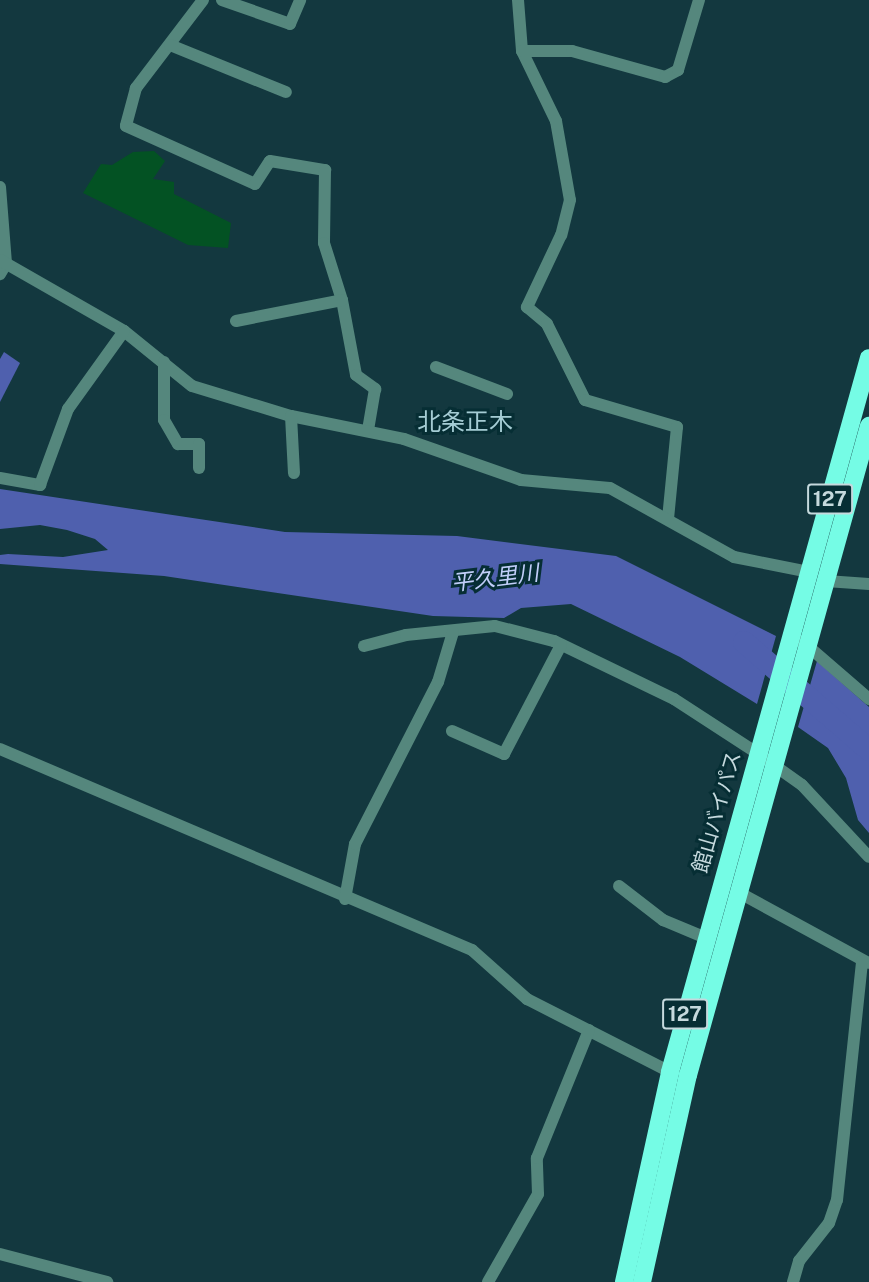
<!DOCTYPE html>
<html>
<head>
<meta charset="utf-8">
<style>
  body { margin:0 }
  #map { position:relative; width:869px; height:1282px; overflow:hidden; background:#13383f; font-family:"Public Sans","Noto Sans JP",sans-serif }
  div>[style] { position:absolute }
  .green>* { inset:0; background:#035223 }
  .water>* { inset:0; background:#4f60ae }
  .river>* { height:22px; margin:-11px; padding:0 11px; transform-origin:11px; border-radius:11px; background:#4f60ae }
  .minor>* { height:12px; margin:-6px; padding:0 6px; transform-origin:6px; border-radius:6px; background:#55877d }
  .highway>* { height:18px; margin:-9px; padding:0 9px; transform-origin:9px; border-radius:9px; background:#75fce5 }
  span { translate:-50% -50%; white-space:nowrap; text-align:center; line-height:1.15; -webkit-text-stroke:6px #062e34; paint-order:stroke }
  .shield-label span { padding:2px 4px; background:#062e34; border:2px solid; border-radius:4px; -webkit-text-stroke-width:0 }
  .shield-label { font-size:20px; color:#c5d9dd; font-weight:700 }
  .street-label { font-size:21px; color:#c5d9dd }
  .water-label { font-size:22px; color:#c1cef9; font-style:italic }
  .quarter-label { font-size:24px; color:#a5ccd4 }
</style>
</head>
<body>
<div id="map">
  <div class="green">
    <i style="clip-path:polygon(154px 151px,165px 161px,153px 179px,174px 182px,174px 194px,231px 223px,228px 248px,188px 245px,83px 193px,101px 164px,112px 165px,133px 152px)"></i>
  </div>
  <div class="water">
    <i style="clip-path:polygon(4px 352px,20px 363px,0 402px,0 359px)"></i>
    <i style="clip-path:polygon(0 489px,285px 532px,457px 536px,616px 556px,776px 636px,757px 704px,680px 657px,571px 604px,521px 608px,504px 618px,433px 616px,164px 576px,0 564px,0 555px,8px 554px,63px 557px,108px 550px,95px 539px,67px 530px,40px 525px,0 529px)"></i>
    <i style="clip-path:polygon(817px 661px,869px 707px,869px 833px,858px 820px,846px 778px,828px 748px,798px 727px)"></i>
  </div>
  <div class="river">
    <i style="left:744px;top:642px;width:165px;rotate:40.8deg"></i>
  </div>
  <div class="minor">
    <i style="left:203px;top:0;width:111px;rotate:127.3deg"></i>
    <i style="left:136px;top:88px;width:39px;rotate:105deg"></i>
    <i style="left:126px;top:126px;width:141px;rotate:24.2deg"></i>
    <i style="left:255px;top:184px;width:27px;rotate:-57deg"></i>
    <i style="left:270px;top:161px;width:56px;rotate:9.3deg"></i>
    <i style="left:325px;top:170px;width:73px;rotate:90.8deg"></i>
    <i style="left:324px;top:243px;width:60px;rotate:72.5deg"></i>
    <i style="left:342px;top:300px;width:76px;rotate:79.4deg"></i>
    <i style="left:356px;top:375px;width:24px;rotate:36deg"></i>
    <i style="left:375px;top:389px;width:42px;rotate:99.7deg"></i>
    <i style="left:222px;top:0;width:72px;rotate:19.4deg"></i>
    <i style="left:290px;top:24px;width:26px;rotate:-67deg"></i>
    <i style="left:518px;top:0;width:51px;rotate:85.5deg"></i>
    <i style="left:522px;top:51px;width:78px;rotate:64.1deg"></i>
    <i style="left:556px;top:121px;width:80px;rotate:80deg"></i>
    <i style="left:570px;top:200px;width:36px;rotate:104deg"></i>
    <i style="left:561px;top:235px;width:80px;rotate:115.3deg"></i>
    <i style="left:527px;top:307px;width:26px;rotate:40deg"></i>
    <i style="left:547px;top:324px;width:85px;rotate:63.4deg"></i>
    <i style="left:585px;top:400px;width:96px;rotate:16.4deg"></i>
    <i style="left:677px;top:427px;width:91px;rotate:95.6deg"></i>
    <i style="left:170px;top:45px;width:125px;rotate:22.1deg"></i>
    <i style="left:522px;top:51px;width:50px"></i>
    <i style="left:572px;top:51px;width:97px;rotate:15.6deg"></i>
    <i style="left:665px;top:77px;width:15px;rotate:-28deg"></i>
    <i style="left:678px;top:70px;width:73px;rotate:-73.3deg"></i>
    <i style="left:0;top:187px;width:77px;rotate:85.5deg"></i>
    <i style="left:6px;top:264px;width:12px;rotate:121deg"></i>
    <i style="left:0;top:260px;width:143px;rotate:29.8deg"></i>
    <i style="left:124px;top:331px;width:87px;rotate:39deg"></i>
    <i style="left:192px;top:386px;width:103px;rotate:16.9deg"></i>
    <i style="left:291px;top:416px;width:115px;rotate:11.5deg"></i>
    <i style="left:404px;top:439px;width:124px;rotate:19.3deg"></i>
    <i style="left:521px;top:480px;width:89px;rotate:5.1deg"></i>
    <i style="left:610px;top:488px;width:142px;rotate:29.1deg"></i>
    <i style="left:734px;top:557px;width:76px;rotate:11.3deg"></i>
    <i style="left:236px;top:321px;width:108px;rotate:-11.2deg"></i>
    <i style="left:164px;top:362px;width:58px;rotate:90deg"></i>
    <i style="left:164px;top:420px;width:28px;rotate:60deg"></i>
    <i style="left:178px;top:444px;width:21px"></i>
    <i style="left:199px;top:444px;width:24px;rotate:90deg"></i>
    <i style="left:436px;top:367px;width:76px;rotate:20.8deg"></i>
    <i style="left:291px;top:416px;width:57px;rotate:87deg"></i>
    <i style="left:0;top:478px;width:41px;rotate:9.9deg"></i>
    <i style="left:40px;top:485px;width:81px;rotate:-69.8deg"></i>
    <i style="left:68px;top:409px;width:96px;rotate:-54.3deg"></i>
    <i style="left:826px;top:581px;width:43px;rotate:4deg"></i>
    <i style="left:802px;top:641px;width:89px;rotate:40.9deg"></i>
    <i style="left:364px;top:646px;width:43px;rotate:-14.7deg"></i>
    <i style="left:406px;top:635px;width:89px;rotate:-5.8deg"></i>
    <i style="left:495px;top:626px;width:61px;rotate:14.3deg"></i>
    <i style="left:554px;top:641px;width:133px;rotate:25.8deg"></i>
    <i style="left:674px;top:699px;width:99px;rotate:33deg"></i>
    <i style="left:757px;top:753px;width:55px;rotate:35.4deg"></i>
    <i style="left:802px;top:785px;width:98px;rotate:47.1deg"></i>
    <i style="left:452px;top:731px;width:57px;rotate:23.9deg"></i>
    <i style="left:504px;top:754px;width:123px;rotate:-62.4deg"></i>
    <i style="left:0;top:749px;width:513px;rotate:23.07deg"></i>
    <i style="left:472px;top:950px;width:74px;rotate:41.7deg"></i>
    <i style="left:527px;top:999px;width:161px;rotate:27deg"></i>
    <i style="left:619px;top:886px;width:56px;rotate:37.7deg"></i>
    <i style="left:663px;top:920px;width:47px;rotate:22.7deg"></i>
    <i style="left:738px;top:892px;width:148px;rotate:28.6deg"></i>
    <i style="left:345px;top:899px;width:56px;rotate:-79.7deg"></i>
    <i style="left:355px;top:844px;width:182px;rotate:-62.9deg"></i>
    <i style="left:438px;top:682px;width:52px;rotate:-73.3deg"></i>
    <i style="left:0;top:1254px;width:111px;rotate:14.7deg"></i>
    <i style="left:488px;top:1282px;width:101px;rotate:-60.4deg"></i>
    <i style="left:538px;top:1194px;width:36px;rotate:-92deg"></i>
    <i style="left:537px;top:1158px;width:138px;rotate:-67.9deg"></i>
    <i style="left:793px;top:1282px;width:22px;rotate:-74deg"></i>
    <i style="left:799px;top:1261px;width:48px;rotate:-51.7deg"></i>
    <i style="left:829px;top:1223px;width:24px;rotate:-71deg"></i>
    <i style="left:837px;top:1200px;width:240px;rotate:-84deg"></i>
  </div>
  <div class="highway">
    <i style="left:624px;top:1282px;width:215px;rotate:-77.6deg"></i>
    <i style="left:670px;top:1072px;width:741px;rotate:-74.43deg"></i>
    <i style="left:642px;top:1282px;width:212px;rotate:-77.5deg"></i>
    <i style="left:688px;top:1075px;width:674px;rotate:-74.42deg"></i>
  </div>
  <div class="shield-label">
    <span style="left:830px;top:499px">127</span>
    <span style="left:685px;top:1014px">127</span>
  </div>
  <div class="street-label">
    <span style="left:717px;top:812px;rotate:-74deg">館山バイパス</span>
  </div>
  <div class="water-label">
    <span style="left:495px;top:578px;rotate:-7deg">平久里川</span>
  </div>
  <div class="quarter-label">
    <span style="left:465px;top:422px">北条正木</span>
  </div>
</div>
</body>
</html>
